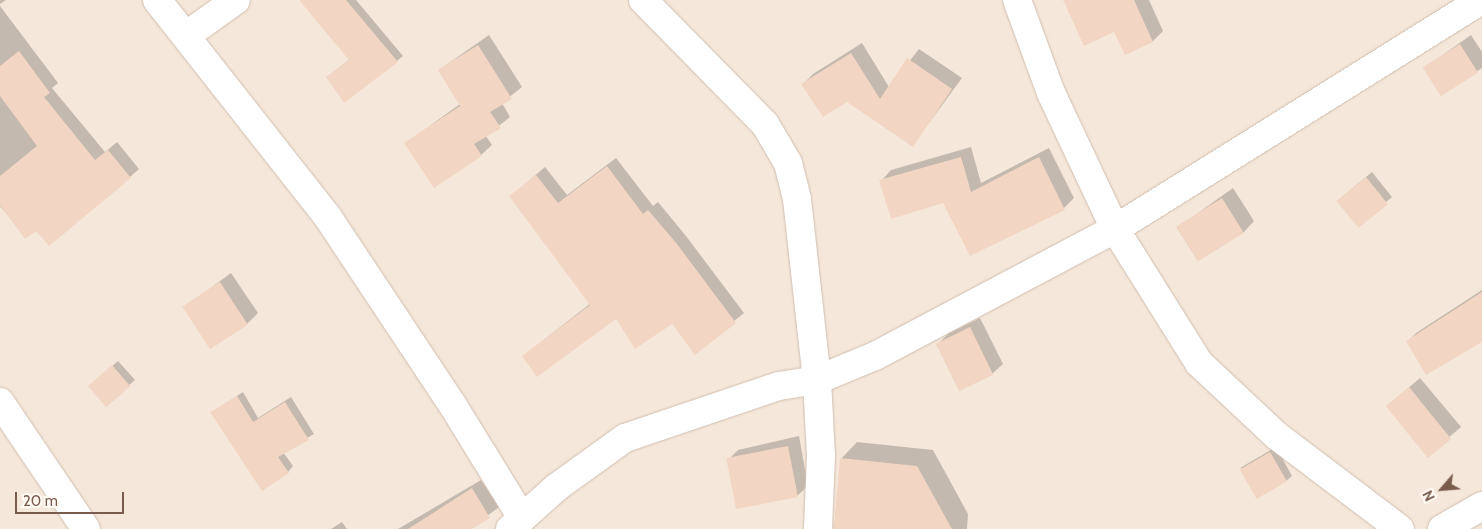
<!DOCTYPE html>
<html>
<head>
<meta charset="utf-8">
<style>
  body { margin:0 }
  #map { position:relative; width:1482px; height:529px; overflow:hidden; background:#fdf6ec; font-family:Cabin,sans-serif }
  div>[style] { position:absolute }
  .residential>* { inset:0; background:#f5e8da; transform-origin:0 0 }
  .shadow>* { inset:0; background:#0003; transform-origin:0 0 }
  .building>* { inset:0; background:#f3d5c3; transform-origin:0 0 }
  .roads { filter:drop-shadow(0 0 1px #d1beb0) drop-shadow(0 0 1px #d1beb0) }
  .street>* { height:28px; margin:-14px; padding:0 14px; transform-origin:14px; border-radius:14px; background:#fff }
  span { translate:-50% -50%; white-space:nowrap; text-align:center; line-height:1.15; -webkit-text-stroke:5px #fffaf3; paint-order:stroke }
  .north { position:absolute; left:1417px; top:464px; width:50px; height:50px; -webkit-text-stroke:4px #fffaf3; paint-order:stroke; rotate:243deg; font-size:14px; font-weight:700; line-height:20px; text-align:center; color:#7a5c4d }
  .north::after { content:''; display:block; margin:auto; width:18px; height:22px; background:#7a5c4d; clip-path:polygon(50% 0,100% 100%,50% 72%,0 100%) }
  .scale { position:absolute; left:15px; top:492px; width:109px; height:22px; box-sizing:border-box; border:2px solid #7a5c4d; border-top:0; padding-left:6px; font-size:15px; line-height:18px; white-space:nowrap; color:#7a5c4d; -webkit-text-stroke:4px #fffaf3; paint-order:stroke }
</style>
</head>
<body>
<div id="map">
  <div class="residential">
    <i style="left:0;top:0;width:1482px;height:529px"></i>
  </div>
  <div class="shadow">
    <i style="clip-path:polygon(0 0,6px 0,0 4px)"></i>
    <i style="clip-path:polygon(300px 0,356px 0,403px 56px,397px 61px,327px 77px,350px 59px)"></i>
    <i style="clip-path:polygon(1065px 0,1149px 0,1163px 31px,1153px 41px,1115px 31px)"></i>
    <i style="clip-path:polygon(0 6px,58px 83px,52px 88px,105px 152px,117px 142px,139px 169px,130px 177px,26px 237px,0 206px)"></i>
    <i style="clip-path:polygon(489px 35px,522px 87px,502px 103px,510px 117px,486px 136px,492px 145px,481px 155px,406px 143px,460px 104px,439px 70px)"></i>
    <i style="clip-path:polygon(1471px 35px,1482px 52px,1482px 68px,1441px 95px,1424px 68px)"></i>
    <i style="clip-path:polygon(862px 43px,889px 87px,919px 49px,962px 78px,912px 146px,847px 101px,803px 84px,813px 74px)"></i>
    <i style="clip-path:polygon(971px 147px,981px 183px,1049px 148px,1074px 198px,1064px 208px,944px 202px,881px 181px,891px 170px)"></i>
    <i style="clip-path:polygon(616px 158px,653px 206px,658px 202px,686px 236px,744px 313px,695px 353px,672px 323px,617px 318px,523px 356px,591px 303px,511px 196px,545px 167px,567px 195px)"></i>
    <i style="clip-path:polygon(1372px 172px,1392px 197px,1358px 226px,1343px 196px)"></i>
    <i style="clip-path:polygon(1233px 188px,1254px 221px,1244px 232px,1198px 261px,1177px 228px)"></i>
    <i style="clip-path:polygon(231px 273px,258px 313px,247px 324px,185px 307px)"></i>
    <i style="clip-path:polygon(1482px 290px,1482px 340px,1407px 342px,1416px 333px)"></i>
    <i style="clip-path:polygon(980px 318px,1003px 364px,992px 374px,938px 344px,949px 333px)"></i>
    <i style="clip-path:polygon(118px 361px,135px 380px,106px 405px,95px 381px)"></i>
    <i style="left:1420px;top:378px;width:64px;height:43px;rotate:50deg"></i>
    <i style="clip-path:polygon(243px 392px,258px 418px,291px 397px,314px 434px,283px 452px,293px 466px,288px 472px,212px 412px)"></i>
    <i style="clip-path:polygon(799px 436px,808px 486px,797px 496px,728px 460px,738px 450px)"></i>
    <i style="clip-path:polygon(857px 442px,933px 450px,968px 514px,967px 529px,834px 529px,841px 459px)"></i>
    <i style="clip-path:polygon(1276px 447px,1292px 476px,1286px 481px,1240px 468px)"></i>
    <i style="clip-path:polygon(481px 480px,499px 507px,470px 529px,398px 529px)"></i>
    <i style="clip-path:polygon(342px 522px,347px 529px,331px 529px)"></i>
  </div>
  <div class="building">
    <i style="clip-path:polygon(299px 0,346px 0,398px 62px,344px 103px,326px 77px,349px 60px)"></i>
    <i style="clip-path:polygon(1063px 0,1134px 0,1153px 42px,1125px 55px,1114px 32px,1084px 46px)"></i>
    <i style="left:1460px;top:44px;width:34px;height:44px;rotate:58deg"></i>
    <i style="clip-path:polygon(478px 45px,512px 99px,490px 112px,501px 128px,474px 144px,482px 156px,434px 188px,404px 143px,460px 106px,438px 70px)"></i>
    <i style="clip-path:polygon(19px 51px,50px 93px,44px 97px,95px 160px,108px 150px,131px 178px,49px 246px,36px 231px,25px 239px,0 205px,0 176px,37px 146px,0 96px,0 66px)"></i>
    <i style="clip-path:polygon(851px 53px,880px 99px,907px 58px,952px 89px,913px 147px,847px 102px,823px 117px,801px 84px)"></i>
    <i style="clip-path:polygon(961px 157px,971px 192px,1039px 157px,1065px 210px,970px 256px,943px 203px,891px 219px,879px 180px)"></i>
    <i style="clip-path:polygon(607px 166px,643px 214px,648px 210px,677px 244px,736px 323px,695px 355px,672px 324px,635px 349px,616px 319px,537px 377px,522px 356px,590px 305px,509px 196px,536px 175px,558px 203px)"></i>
    <i style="left:1366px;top:177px;width:35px;height:38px;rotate:51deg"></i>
    <i style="left:1222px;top:198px;width:41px;height:54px;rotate:58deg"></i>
    <i style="left:220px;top:282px;width:51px;height:45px;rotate:57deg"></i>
    <i style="clip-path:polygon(1482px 292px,1482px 342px,1426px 375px,1406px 341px)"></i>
    <i style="left:970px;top:327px;width:53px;height:38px;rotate:64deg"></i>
    <i style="left:112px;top:365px;width:28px;height:32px;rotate:49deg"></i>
    <i style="left:1409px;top:387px;width:67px;height:30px;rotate:51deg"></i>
    <i style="clip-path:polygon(237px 396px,253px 422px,285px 402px,309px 440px,278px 457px,289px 473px,262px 491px,210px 412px)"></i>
    <i style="left:788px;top:446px;width:52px;height:63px;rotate:79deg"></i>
    <i style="left:1270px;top:452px;width:34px;height:35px;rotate:60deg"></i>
    <i style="clip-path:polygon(840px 458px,917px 466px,952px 529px,834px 529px)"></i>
    <i style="clip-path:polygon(472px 488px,490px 518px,472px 529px,408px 529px)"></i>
  </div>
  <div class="roads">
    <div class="street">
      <i style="left:157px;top:0;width:275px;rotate:51.8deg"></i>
      <i style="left:327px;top:216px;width:226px;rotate:56.4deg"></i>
      <i style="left:452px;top:404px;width:134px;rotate:58.4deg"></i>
      <i style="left:643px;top:0;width:174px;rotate:45.5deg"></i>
      <i style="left:765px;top:124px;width:45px;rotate:59.5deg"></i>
      <i style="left:788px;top:163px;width:37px;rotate:76deg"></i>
      <i style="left:797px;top:199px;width:182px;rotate:83.7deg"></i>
      <i style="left:817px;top:380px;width:76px;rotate:87deg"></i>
      <i style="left:821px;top:456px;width:73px;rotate:92.4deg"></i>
      <i style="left:1017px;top:0;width:99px;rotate:69.9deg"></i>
      <i style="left:1051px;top:93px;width:150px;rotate:64.8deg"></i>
      <i style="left:1115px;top:229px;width:158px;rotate:57.9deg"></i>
      <i style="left:1199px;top:363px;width:107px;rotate:43.1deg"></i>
      <i style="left:1277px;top:436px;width:154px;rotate:37.1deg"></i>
      <i style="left:187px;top:35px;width:60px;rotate:-35.5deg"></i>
      <i style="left:0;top:402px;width:153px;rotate:55.9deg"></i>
      <i style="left:510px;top:529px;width:63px;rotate:-41.8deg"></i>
      <i style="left:557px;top:487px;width:84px;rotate:-35.8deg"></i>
      <i style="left:625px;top:438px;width:163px;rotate:-18.7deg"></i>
      <i style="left:779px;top:386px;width:38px;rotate:-9deg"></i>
      <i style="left:817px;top:380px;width:63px;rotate:-22.5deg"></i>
      <i style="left:875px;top:356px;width:272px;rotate:-27.9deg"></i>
      <i style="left:1115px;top:229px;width:433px;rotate:-32deg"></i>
      <i style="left:1442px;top:529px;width:46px;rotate:-29.9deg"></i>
    </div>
  </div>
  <div class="north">N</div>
  <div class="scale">20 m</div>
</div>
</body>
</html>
